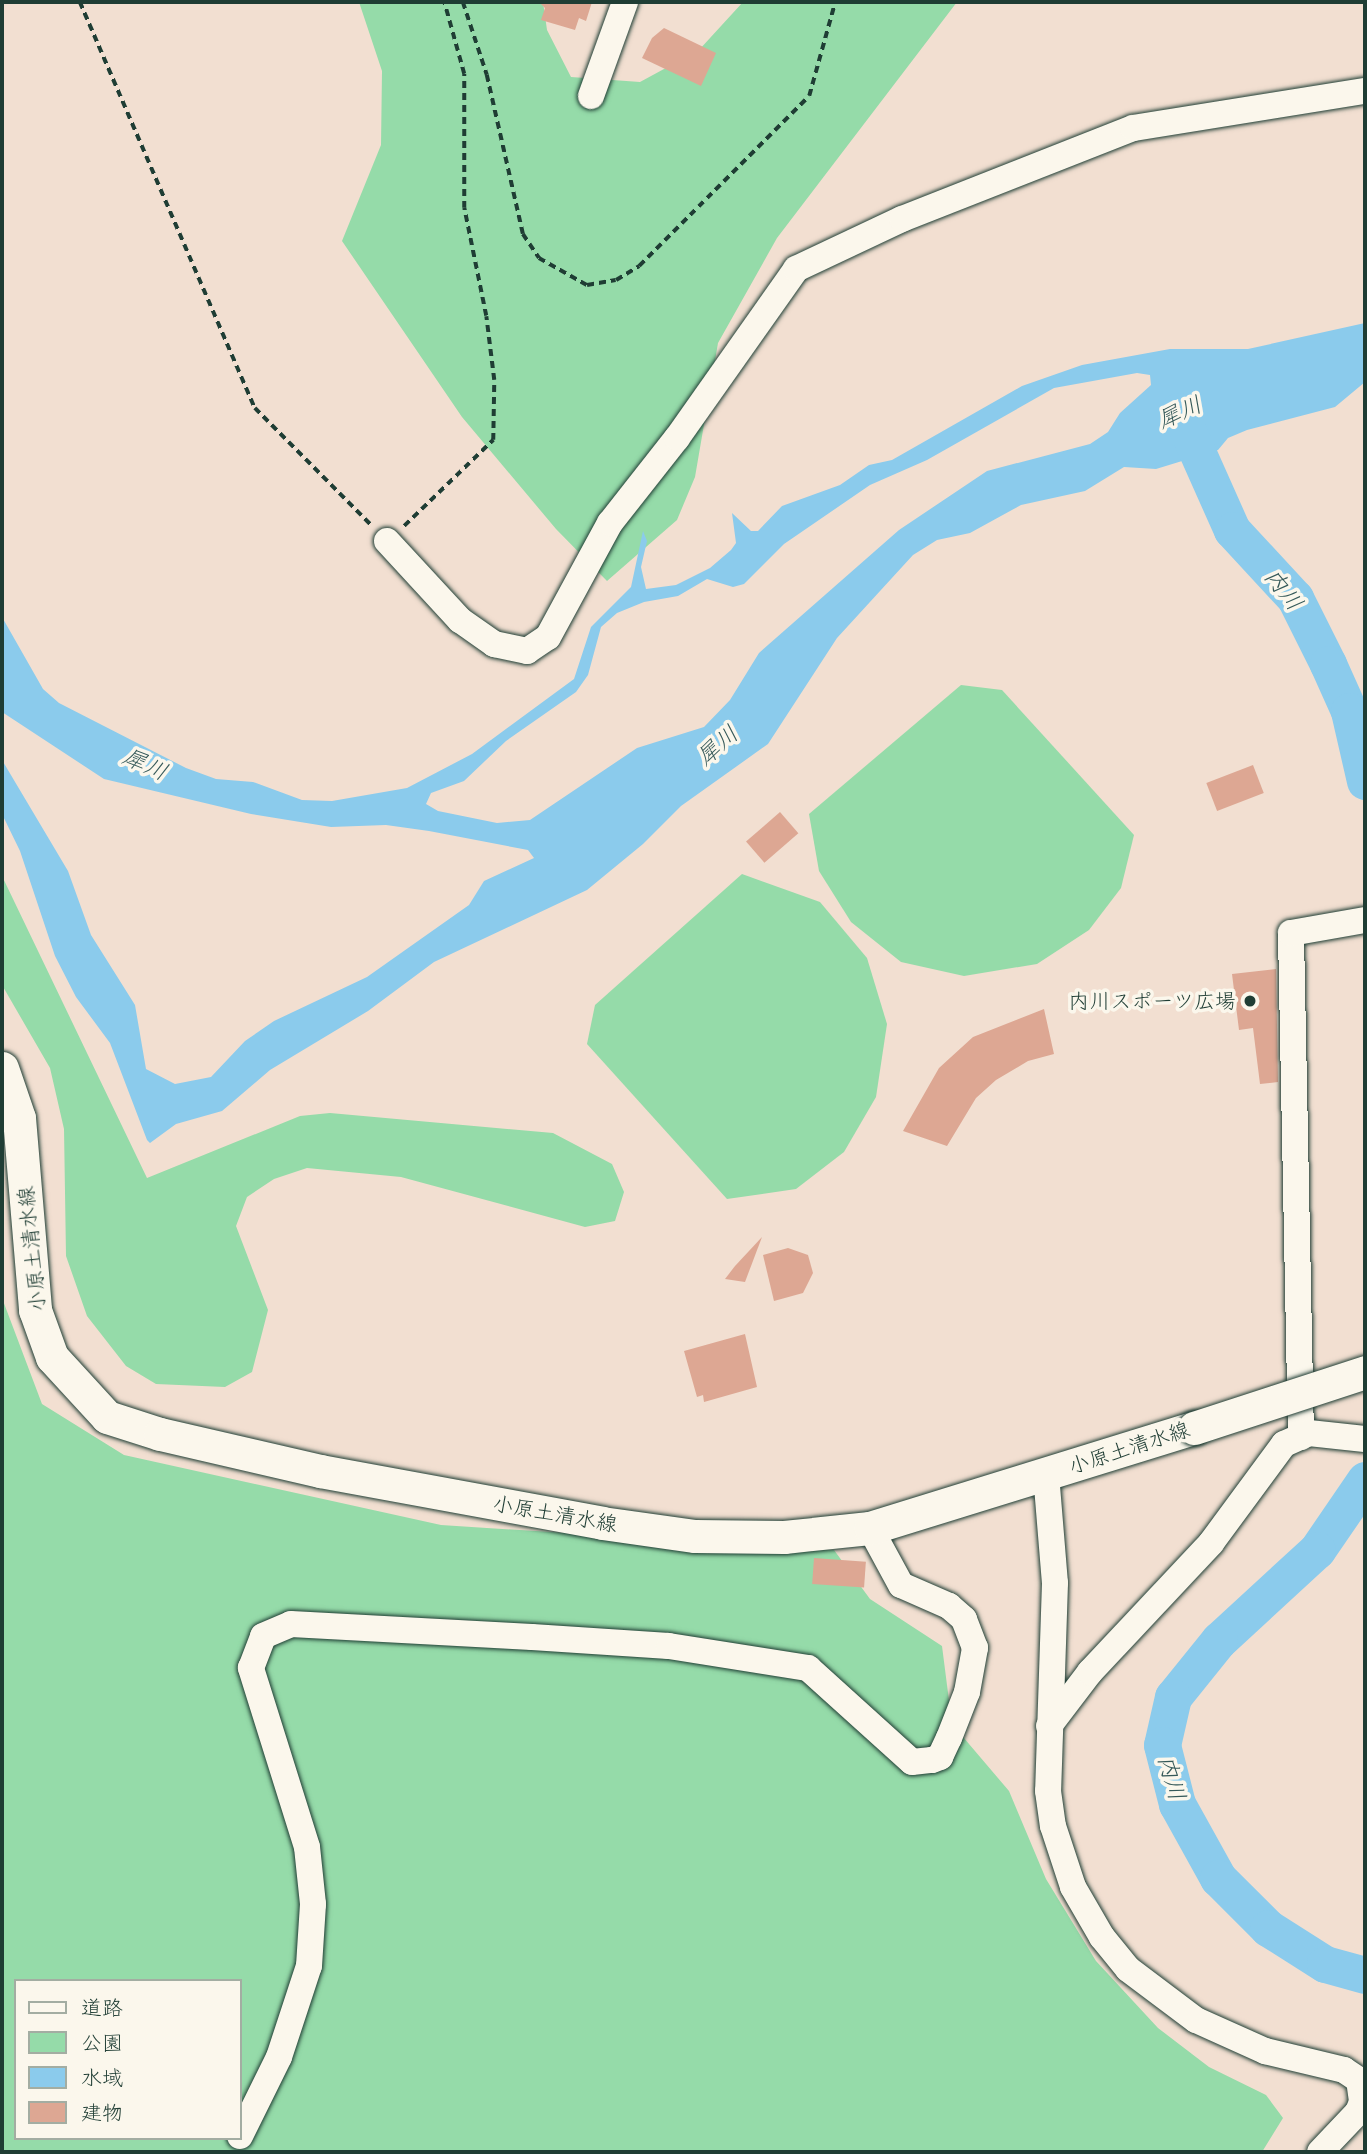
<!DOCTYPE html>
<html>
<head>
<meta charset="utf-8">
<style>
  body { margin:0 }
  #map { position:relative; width:1367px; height:2154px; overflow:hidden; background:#f2dfd1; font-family:Sriracha,"Klee One",sans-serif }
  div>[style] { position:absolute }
  .green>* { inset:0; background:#95dba9 }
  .water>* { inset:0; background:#8bcbec }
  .river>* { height:37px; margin:-18.5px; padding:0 18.5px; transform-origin:18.5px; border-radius:18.5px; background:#8bcbec }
  .building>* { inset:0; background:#dda793; transform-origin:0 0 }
  .path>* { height:3.5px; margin-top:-1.75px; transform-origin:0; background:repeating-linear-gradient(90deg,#1f3d34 0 7px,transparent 0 12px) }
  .roads { filter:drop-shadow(0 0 2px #1f3d34) drop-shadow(0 0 2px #1f3d34) }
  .minor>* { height:26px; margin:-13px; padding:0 13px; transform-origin:13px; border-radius:13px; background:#fbf7ec }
  .major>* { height:33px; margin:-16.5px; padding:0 16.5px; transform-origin:16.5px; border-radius:16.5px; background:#fbf7ec }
  .bridges { filter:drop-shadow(0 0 2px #1f3d34) drop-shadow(0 0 2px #1f3d34) }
  .major-bridge>* { height:33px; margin:-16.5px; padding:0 16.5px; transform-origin:16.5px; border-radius:16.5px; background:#fbf7ec }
  .dots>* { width:19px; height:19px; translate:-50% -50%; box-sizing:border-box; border:4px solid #fbf7ec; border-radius:50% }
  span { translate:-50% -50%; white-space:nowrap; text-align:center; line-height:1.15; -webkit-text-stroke:7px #fbf7ec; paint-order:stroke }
  .poi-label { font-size:21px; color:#1f3d34 }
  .right { translate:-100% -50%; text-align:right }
  .street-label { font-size:21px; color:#1f3d34 }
  .water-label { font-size:23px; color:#355959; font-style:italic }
  .frame { position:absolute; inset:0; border:4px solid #1f3d34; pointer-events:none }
  .legend { position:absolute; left:14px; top:1979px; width:228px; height:161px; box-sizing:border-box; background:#fbf7ec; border:2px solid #a3ada2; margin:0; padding:9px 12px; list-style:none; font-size:21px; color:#1f3d34 }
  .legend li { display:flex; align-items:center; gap:14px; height:35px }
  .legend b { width:35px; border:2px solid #a3ada2 }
</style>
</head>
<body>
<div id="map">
  <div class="green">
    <i style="clip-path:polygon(359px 2px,543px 2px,547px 30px,571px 77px,640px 82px,699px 50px,743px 2px,957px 2px,777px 238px,718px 343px,695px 477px,677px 520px,607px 581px,556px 529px,462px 417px,342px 241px,381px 145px,382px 71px)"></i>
    <i style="clip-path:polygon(961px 685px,1002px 690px,1134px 835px,1121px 888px,1089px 930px,1037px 964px,964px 976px,901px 962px,851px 922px,819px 871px,809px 814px)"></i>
    <i style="clip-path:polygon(742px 874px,820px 902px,867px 958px,887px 1024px,876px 1097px,844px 1152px,796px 1189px,727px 1199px,587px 1044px,595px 1005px)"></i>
    <i style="clip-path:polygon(2px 876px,147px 1178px,300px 1116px,330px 1113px,553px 1133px,612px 1164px,624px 1192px,615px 1221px,585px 1227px,401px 1177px,307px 1168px,274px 1179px,247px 1197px,236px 1226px,268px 1310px,252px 1372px,225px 1387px,156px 1384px,126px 1366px,87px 1316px,66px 1256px,64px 1129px,50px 1068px,2px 985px)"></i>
    <i style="clip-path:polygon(evenodd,2px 1298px,42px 1404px,124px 1455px,441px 1525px,834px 1550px,870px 1599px,942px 1646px,952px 1724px,1009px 1791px,1046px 1879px,1096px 1961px,1158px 2028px,1209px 2067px,1266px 2095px,1283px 2118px,1262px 2152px,2px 2152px,2px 1298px,16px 1981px,240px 1981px,240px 2138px,16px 2138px,16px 1981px)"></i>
  </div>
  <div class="water">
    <i style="clip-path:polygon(evenodd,1365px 323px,1365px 382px,1335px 407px,1247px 430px,1228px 438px,1218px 450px,1156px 469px,1124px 467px,1085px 491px,1021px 505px,970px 533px,937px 540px,913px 555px,837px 638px,768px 744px,681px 806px,643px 844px,587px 890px,434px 962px,368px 1011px,270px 1070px,222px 1111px,176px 1124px,150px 1143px,147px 1140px,110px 1043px,76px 997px,55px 956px,20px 851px,2px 814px,2px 760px,68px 871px,91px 935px,135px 1005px,146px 1069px,175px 1084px,211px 1077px,245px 1041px,274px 1021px,367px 977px,469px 905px,484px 881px,534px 858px,528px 850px,429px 831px,386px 825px,331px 827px,251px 814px,104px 779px,2px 712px,2px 617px,43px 689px,59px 703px,186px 768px,216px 779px,253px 782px,302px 800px,332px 801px,407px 788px,472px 754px,574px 679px,591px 627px,631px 587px,643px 531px,647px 541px,641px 567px,646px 589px,676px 585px,710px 568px,731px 550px,736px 543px,732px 513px,751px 531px,758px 531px,782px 506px,840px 485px,869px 465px,892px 460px,1022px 386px,1082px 365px,1170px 349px,1248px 349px,1365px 323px,1137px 373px,1150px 375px,1151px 385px,1120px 413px,1108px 432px,1090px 444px,987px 471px,899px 530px,759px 653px,730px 700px,704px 727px,637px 748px,530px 820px,497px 823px,438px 811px,426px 804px,431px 793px,464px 781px,506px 741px,576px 692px,588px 675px,601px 627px,617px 613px,644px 602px,678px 596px,707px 579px,733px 587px,744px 584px,784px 544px,870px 485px,927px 460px,1054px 388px,1137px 373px)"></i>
  </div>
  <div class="river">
    <i style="left:1179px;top:411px;width:130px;rotate:66deg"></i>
    <i style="left:1232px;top:530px;width:93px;rotate:47.2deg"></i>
    <i style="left:1295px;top:598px;width:74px;rotate:63.4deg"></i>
    <i style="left:1328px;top:664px;width:51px;rotate:65.9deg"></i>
    <i style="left:1349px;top:711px;width:72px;rotate:77.1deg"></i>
    <i style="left:1365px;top:1480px;width:85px;rotate:124.4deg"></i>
    <i style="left:1317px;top:1550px;width:133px;rotate:137.4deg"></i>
    <i style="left:1219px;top:1640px;width:73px;rotate:128.9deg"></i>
    <i style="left:1173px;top:1697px;width:49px;rotate:102.9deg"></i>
    <i style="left:1162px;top:1745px;width:61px;rotate:75.7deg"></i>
    <i style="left:1177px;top:1804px;width:85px;rotate:61deg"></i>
    <i style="left:1218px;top:1878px;width:71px;rotate:45deg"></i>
    <i style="left:1268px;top:1928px;width:67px;rotate:32.3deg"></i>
    <i style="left:1325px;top:1964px;width:41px;rotate:15.4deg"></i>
  </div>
  <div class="building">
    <i style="clip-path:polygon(539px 2px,592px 2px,586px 21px,579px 18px,575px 30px,541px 20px,545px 8px)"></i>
    <i style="clip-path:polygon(664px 28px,716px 53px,701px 86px,642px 58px,652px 38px)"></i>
    <i style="left:1253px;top:765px;width:30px;height:50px;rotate:69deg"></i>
    <i style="left:780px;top:812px;width:28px;height:45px;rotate:49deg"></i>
    <i style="clip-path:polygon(1276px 969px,1278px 1082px,1260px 1084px,1253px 1028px,1239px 1030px,1232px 974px)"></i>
    <i style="clip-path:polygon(1044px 1009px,1054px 1054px,1028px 1061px,996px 1080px,976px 1098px,947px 1146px,903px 1131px,939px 1068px,973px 1037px)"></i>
    <i style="clip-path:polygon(762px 1237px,745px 1282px,725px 1279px,735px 1266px)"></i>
    <i style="clip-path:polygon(788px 1248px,808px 1255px,813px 1273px,803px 1293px,774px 1301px,763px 1255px)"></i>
    <i style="clip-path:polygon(745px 1334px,757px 1387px,704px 1402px,703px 1395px,697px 1397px,684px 1351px)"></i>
    <i style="left:814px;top:1558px;width:52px;height:26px;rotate:4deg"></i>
  </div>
  <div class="path">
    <i style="left:80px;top:2px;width:442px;rotate:66.7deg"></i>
    <i style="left:255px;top:408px;width:165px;rotate:45.2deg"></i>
    <i style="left:463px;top:2px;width:77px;rotate:71.8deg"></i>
    <i style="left:487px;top:75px;width:163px;rotate:77.2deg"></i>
    <i style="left:523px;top:234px;width:29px;rotate:56deg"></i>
    <i style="left:539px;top:258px;width:55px;rotate:29.4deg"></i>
    <i style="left:587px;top:285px;width:29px;rotate:-10deg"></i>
    <i style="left:616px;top:280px;width:27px;rotate:-31deg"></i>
    <i style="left:639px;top:266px;width:240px;rotate:-45deg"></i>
    <i style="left:809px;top:96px;width:98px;rotate:-74.5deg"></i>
    <i style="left:404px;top:526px;width:124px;rotate:-44deg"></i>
    <i style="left:493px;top:440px;width:60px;rotate:-89deg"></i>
    <i style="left:494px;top:380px;width:64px;rotate:-97.1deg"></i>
    <i style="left:486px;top:316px;width:110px;rotate:-101.5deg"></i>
    <i style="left:464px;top:208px;width:134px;rotate:-90deg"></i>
    <i style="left:464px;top:74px;width:75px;rotate:-105.5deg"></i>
  </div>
  <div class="roads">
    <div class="minor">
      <i style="left:591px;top:96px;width:100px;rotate:-70.1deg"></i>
      <i style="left:387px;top:541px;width:108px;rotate:47.3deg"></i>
      <i style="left:460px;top:620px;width:42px;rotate:35.2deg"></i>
      <i style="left:494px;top:644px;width:34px;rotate:12deg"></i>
      <i style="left:527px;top:651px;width:25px;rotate:-34deg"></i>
      <i style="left:548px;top:637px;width:130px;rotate:-61.5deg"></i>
      <i style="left:610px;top:523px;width:108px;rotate:-51.8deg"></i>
      <i style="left:677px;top:438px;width:207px;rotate:-54.8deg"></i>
      <i style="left:796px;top:269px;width:117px;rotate:-25.3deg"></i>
      <i style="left:902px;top:219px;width:248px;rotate:-21.5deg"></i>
      <i style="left:1133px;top:128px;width:235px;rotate:-9.1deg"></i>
      <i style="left:1301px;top:1437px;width:504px;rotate:-91.14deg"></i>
      <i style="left:1291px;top:933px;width:75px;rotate:-10deg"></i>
      <i style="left:1046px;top:1474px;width:109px;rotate:85.3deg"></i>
      <i style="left:1055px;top:1583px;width:208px;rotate:91.9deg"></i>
      <i style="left:1048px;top:1791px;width:35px;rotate:82deg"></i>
      <i style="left:1053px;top:1826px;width:64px;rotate:71.8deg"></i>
      <i style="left:1073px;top:1887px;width:58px;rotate:59.9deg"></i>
      <i style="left:1102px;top:1937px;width:41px;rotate:50.9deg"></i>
      <i style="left:1128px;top:1969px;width:85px;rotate:36.9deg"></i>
      <i style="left:1196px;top:2020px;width:76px;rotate:24.2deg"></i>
      <i style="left:1265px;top:2051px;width:81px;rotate:13.5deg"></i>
      <i style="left:1344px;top:2070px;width:18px;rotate:34deg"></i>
      <i style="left:1359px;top:2080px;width:22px;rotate:82deg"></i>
      <i style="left:1362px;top:2102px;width:11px;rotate:112deg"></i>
      <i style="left:1358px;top:2112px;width:55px;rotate:133.5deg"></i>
      <i style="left:1049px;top:1726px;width:68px;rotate:-52.8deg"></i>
      <i style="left:1090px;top:1672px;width:177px;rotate:-46.8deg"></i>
      <i style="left:1211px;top:1543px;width:123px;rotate:-53.6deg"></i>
      <i style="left:1284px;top:1444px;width:27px;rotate:-24deg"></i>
      <i style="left:1309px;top:1433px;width:56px;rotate:6.1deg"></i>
      <i style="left:240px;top:2136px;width:88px;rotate:-63.7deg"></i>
      <i style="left:279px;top:2057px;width:96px;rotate:-71.8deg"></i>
      <i style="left:309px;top:1966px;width:62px;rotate:-86.3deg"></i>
      <i style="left:313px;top:1904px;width:57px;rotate:-96deg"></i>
      <i style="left:307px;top:1847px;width:188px;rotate:-107.4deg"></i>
      <i style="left:251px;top:1668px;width:34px;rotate:-69deg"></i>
      <i style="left:263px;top:1636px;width:30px;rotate:-23deg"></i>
      <i style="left:291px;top:1624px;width:241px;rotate:3.1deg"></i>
      <i style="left:532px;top:1637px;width:137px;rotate:3.8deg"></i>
      <i style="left:669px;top:1646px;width:141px;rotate:9deg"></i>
      <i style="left:808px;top:1668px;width:140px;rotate:42.1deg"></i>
      <i style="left:912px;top:1762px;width:20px;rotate:-6deg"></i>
      <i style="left:932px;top:1760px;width:9px;rotate:-21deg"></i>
      <i style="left:940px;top:1757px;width:21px;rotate:-65deg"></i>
      <i style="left:949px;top:1738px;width:49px;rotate:-68.6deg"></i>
      <i style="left:967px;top:1692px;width:45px;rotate:-79.7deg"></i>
      <i style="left:975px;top:1648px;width:31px;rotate:-111deg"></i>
      <i style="left:964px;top:1619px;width:20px;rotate:-139deg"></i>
      <i style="left:949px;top:1606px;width:52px;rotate:-156.4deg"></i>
      <i style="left:901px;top:1585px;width:65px;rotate:-118.5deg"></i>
    </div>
    <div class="major">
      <i style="left:2px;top:1068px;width:53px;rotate:71.2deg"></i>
      <i style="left:19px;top:1118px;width:193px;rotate:85.2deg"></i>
      <i style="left:35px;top:1310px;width:50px;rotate:70.1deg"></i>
      <i style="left:52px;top:1357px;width:81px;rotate:47.5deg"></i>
      <i style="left:107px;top:1417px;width:56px;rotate:17.8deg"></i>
      <i style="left:160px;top:1434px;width:164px;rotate:13deg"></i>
      <i style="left:320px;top:1471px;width:287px;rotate:10.4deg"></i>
      <i style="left:602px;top:1523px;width:94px;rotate:8deg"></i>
      <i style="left:695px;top:1536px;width:89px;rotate:0.6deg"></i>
      <i style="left:784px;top:1537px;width:86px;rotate:-6deg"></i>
      <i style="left:870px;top:1528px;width:339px;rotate:-17.2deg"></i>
    </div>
  </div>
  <div class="bridges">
    <div class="major-bridge">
      <i style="left:1194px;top:1428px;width:180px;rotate:-18.1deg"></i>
    </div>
  </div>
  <div class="dots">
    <i style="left:1250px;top:1001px;background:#1f3d34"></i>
  </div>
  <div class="poi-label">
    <span class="right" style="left:1236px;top:1001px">内川スポーツ広場</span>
  </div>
  <div class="street-label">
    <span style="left:32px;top:1249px;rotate:-96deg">小原土清水線</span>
    <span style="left:1129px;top:1448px;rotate:-18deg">小原土清水線</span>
    <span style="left:555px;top:1514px;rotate:10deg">小原土清水線</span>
  </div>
  <div class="water-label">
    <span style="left:1180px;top:413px;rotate:-24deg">犀川</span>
    <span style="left:1283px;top:590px;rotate:52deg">内川</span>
    <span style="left:718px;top:746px;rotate:-41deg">犀川</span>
    <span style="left:145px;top:765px;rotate:24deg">犀川</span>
    <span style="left:1171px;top:1778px;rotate:74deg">内川</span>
  </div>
  <div class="frame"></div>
  <ul class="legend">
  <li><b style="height:9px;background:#fbf7ec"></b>道路</li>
  <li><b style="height:19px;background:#95dba9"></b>公園</li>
  <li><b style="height:19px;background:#8bcbec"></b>水域</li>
  <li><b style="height:19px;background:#dda793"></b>建物</li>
  </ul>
</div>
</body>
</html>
